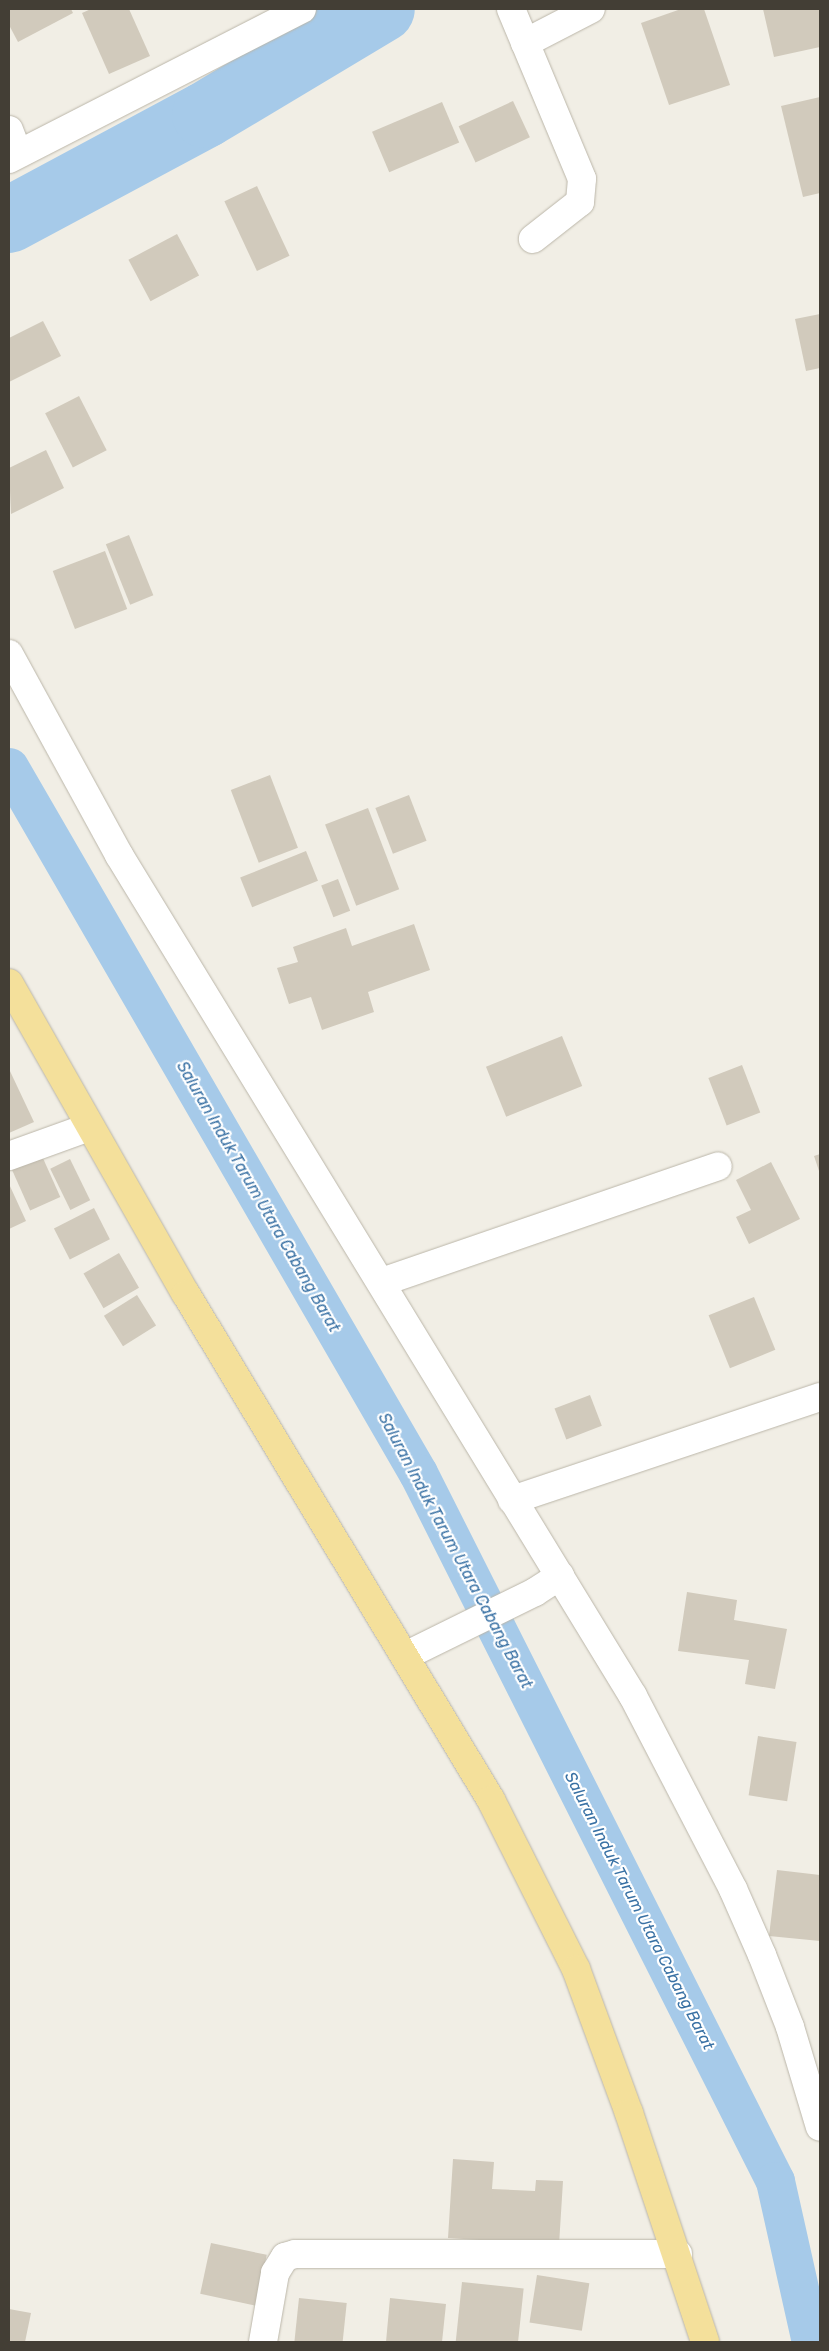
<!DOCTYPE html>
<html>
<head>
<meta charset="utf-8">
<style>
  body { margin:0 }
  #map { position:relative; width:829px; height:2351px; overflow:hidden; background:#f1eee5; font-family:Rubik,sans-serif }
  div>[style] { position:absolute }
  .canal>* { height:39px; margin:-19.5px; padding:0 19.5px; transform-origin:19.5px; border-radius:19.5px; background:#a6cae9 }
  .river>* { height:66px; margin:-33px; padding:0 33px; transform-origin:33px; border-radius:33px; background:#a6cae9 }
  .building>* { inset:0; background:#d1cabc; transform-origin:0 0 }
  .roads { filter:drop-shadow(0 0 1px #bbb6a9) drop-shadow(0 0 1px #bbb6a9) }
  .minor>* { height:28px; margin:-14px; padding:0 14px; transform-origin:14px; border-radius:14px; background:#fff }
  .major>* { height:28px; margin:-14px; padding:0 14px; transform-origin:14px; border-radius:14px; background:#f4e09b }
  span { translate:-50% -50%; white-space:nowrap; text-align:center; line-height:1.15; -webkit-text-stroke:4.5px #fff; paint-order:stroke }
  .water-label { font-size:16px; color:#3971a4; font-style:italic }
  .frame { position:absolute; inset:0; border:10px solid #433e35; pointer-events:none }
</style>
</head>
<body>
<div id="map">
  <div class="canal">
    <i style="left:9px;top:767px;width:816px;rotate:59.92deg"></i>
    <i style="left:418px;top:1473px;width:793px;rotate:63.24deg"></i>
    <i style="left:775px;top:2181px;width:165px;rotate:77.4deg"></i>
  </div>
  <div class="river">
    <i style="left:9px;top:220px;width:222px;rotate:-28.2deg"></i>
    <i style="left:205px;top:115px;width:206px;rotate:-30.9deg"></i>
  </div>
  <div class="building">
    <i style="clip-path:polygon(9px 9px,71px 9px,73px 13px,18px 42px,9px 25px)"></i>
    <i style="clip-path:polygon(91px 9px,129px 9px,150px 56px,109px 74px,82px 13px)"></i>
    <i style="clip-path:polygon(681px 9px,704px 9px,730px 85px,669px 105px,641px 23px)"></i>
    <i style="clip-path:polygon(763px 9px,820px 9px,820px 47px,774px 57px)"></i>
    <i style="clip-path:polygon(820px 97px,820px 193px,803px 197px,781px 106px)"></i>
    <i style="left:513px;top:101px;width:40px;height:60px;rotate:65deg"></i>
    <i style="left:442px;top:102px;width:44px;height:76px;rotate:67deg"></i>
    <i style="left:257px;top:186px;width:77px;height:36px;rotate:65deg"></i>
    <i style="left:177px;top:234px;width:47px;height:55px;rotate:62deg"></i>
    <i style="clip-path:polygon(820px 314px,820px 368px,806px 371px,795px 319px)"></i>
    <i style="clip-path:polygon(43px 321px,61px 356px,9px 382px,9px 338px)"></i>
    <i style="left:79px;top:396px;width:61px;height:38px;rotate:63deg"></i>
    <i style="clip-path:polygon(46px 450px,64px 488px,11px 514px,9px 468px)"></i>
    <i style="left:129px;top:535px;width:65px;height:25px;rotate:68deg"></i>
    <i style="left:105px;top:551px;width:62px;height:56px;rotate:69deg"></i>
    <i style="left:270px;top:775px;width:78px;height:42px;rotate:69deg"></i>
    <i style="left:409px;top:795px;width:49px;height:36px;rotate:69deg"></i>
    <i style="left:368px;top:808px;width:87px;height:46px;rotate:69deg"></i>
    <i style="left:306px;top:851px;width:32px;height:71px;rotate:68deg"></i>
    <i style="left:338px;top:879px;width:34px;height:18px;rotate:69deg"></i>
    <i style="clip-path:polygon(414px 924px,430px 970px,368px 992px,374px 1012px,322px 1030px,311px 997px,289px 1004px,277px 968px,298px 962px,293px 947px,346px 928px,352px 946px)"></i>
    <i style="left:562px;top:1036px;width:54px;height:82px;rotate:68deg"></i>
    <i style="left:742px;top:1065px;width:51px;height:36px;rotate:69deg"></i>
    <i style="clip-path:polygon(9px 1069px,34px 1122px,9px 1133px)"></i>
    <i style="clip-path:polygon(820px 1154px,820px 1174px,814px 1156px)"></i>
    <i style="left:42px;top:1156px;width:45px;height:33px;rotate:66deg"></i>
    <i style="left:70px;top:1159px;width:46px;height:22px;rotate:64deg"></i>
    <i style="clip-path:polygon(771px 1162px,800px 1219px,749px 1244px,736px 1217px,751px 1210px,736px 1180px)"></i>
    <i style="clip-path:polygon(9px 1184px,26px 1221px,9px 1229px)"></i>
    <i style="left:94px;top:1208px;width:35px;height:45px;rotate:63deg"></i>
    <i style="left:119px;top:1253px;width:40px;height:41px;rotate:60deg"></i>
    <i style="left:137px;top:1295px;width:36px;height:39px;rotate:58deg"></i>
    <i style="left:754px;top:1297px;width:57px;height:49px;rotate:68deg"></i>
    <i style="left:590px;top:1395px;width:33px;height:38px;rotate:69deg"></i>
    <i style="clip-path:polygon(687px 1592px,737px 1600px,734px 1620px,787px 1629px,775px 1689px,745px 1684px,749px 1660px,678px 1651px)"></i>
    <i style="left:758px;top:1736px;width:39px;height:60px;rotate:9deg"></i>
    <i style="clip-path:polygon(777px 1870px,820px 1875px,820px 1941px,769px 1936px)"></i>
    <i style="clip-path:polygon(453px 2159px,494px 2162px,492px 2189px,535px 2191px,536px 2180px,563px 2181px,559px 2245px,448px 2238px)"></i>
    <i style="left:211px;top:2243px;width:57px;height:52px;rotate:12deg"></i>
    <i style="left:537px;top:2275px;width:53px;height:48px;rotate:9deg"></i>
    <i style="left:462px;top:2282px;width:62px;height:60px;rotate:6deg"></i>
    <i style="left:299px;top:2298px;width:48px;height:44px;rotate:6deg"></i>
    <i style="clip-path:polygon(390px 2298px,446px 2304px,442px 2342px,386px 2342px)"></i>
    <i style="clip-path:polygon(9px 2309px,31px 2313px,25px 2342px,9px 2342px)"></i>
  </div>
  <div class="roads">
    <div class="minor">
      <i style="left:511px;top:9px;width:184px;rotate:67.3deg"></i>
      <i style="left:582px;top:179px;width:23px;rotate:95deg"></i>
      <i style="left:580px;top:202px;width:60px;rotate:141.8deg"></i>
      <i style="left:525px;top:43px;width:74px;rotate:-27.3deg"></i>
      <i style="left:9px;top:130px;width:25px;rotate:69deg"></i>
      <i style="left:9px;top:159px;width:329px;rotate:-27.1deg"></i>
      <i style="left:9px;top:654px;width:229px;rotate:61.3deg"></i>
      <i style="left:119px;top:855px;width:986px;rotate:58.57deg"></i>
      <i style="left:633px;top:1696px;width:217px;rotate:62.6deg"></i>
      <i style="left:733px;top:1889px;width:72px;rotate:66.3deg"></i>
      <i style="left:762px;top:1955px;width:77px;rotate:68.7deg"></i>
      <i style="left:790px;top:2027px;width:104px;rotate:73.3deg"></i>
      <i style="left:9px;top:1156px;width:85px;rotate:-19.9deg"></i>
      <i style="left:382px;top:1282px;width:355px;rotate:-19deg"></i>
      <i style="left:512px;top:1500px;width:325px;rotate:-18.5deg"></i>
      <i style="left:405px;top:1656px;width:145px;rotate:-26.2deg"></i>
      <i style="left:535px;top:1592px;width:30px;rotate:-33deg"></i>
      <i style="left:263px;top:2342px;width:70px;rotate:-80.1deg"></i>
      <i style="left:275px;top:2273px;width:19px;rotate:-58deg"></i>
      <i style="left:285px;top:2257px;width:10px;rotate:-17deg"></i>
      <i style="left:295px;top:2254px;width:383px"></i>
    </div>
    <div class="major">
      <i style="left:9px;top:983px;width:358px;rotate:60.4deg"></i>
      <i style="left:186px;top:1294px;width:591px;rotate:58.92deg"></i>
      <i style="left:491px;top:1800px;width:189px;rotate:63.3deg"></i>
      <i style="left:576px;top:1969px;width:153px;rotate:69.8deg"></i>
      <i style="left:629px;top:2113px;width:241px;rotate:71.6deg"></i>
    </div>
  </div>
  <div class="water-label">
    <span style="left:258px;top:1197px;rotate:60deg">Saluran Induk Tarum Utara Cabang Barat</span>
    <span style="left:455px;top:1551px;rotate:62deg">Saluran Induk Tarum Utara Cabang Barat</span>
    <span style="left:639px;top:1911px;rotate:63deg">Saluran Induk Tarum Utara Cabang Barat</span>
  </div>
  <div class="frame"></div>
</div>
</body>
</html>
